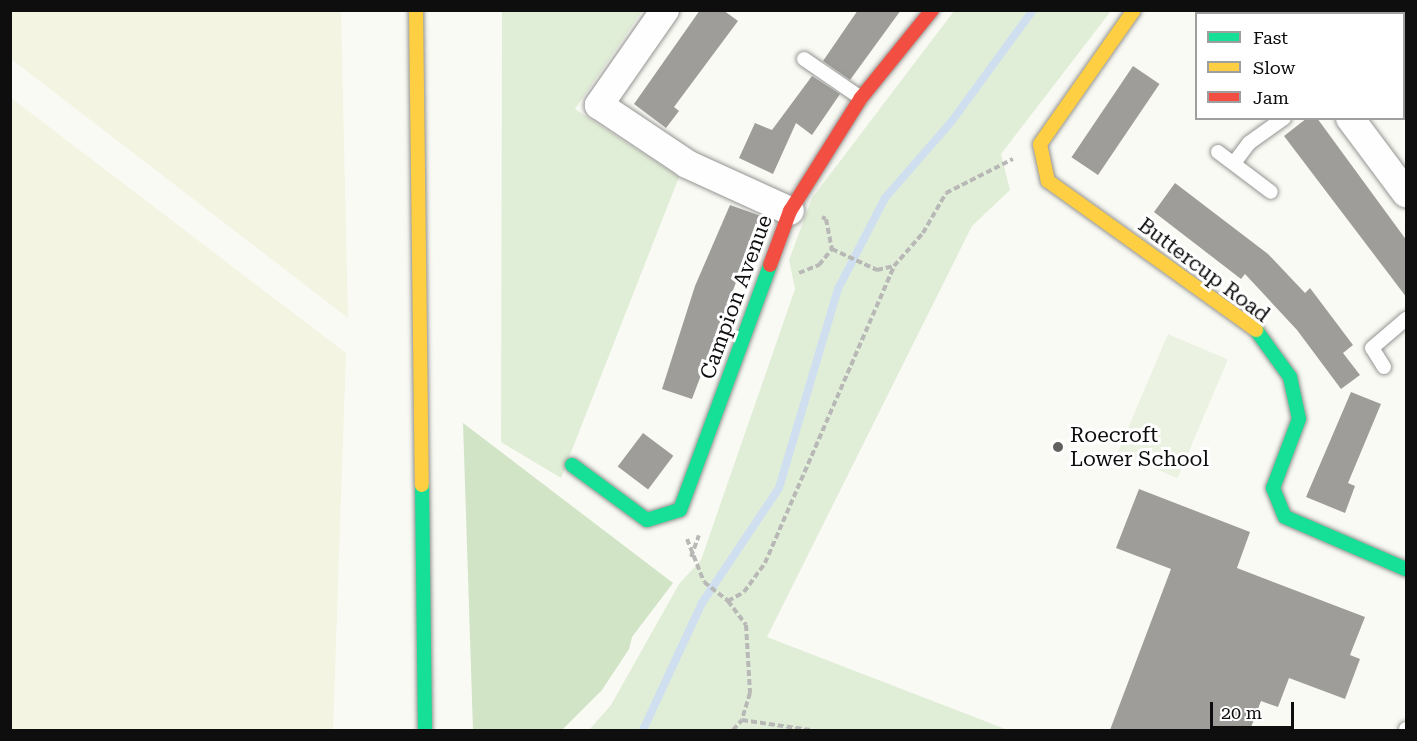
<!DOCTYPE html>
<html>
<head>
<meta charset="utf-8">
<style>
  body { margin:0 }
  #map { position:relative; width:1417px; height:741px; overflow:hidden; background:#fafaf5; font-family:"Roboto Serif",serif }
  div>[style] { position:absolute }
  .farmland>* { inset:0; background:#f4f4e3 }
  .green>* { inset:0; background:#e1eed7 }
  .forest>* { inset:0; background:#d1e4c6 }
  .pitch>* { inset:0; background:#ebf2e1; transform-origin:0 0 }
  .stream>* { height:8px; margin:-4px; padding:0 4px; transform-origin:4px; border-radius:4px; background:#cfdff0 }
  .building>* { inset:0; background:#9e9d9a; transform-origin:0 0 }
  .path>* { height:4px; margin-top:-2px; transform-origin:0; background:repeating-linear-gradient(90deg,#b8b8b7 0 6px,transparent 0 9px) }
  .roads { filter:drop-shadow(0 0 2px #949492) drop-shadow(0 0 2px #949492) }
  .lane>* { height:14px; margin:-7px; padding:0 7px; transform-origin:7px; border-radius:7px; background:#fefefe }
  .street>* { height:28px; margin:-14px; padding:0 14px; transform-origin:14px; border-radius:14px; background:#fefefe }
  .fast>* { height:14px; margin:-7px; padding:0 7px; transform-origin:7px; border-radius:7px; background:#16e098 }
  .slow>* { height:14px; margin:-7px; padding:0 7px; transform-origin:7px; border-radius:7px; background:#ffcf43 }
  .jam>* { height:14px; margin:-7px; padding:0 7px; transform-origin:7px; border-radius:7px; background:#f24e42 }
  .dots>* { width:16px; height:16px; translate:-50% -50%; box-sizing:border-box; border:3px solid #fff; border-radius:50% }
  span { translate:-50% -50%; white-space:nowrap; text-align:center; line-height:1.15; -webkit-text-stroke:6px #fff; paint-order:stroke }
  .street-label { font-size:21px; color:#0e0e0e }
  .poi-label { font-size:21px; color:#0e0e0e }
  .left { translate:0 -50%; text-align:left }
  .frame { position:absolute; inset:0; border:12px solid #0e0e0e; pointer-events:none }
  .legend { position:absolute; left:1195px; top:12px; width:210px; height:108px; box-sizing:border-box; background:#fff; border:2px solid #9f9f9f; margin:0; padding:8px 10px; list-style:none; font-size:18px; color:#0e0e0e }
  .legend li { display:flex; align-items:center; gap:12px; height:30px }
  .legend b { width:30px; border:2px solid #9f9f9f }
  .scale { position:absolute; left:1210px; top:702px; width:84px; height:27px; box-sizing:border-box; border:3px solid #0e0e0e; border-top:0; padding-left:8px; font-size:18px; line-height:21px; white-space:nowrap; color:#0e0e0e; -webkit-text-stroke:4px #fff; paint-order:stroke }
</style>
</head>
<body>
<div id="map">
  <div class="farmland">
    <i style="clip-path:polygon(10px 11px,341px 11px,348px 318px,11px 59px)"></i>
    <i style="clip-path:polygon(10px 97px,346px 353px,333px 730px,11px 730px)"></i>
  </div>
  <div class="green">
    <i style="clip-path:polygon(502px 11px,642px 11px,575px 109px,679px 177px,561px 478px,501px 442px)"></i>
    <i style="clip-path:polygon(954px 11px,1111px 11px,1001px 154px,1010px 190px,972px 226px,767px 637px,1008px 730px,589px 730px,611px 705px,679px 584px,701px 560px,795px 289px,789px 260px,812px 198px)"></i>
  </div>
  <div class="forest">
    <i style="clip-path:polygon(463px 423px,673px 583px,632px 637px,629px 649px,602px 690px,562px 730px,473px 730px)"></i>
  </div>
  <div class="pitch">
    <i style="left:1168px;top:334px;width:65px;height:129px;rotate:23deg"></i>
  </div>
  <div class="stream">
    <i style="left:643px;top:730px;width:140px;rotate:-65.1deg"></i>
    <i style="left:702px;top:603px;width:138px;rotate:-56.2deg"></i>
    <i style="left:779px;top:488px;width:208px;rotate:-73.5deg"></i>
    <i style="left:838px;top:289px;width:102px;rotate:-62.7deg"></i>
    <i style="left:885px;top:198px;width:102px;rotate:-49deg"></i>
    <i style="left:952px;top:121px;width:137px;rotate:-53.9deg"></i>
  </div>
  <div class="building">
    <i style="clip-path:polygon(700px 10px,723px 10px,738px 21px,674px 107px,679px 111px,666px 128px,634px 104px)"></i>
    <i style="clip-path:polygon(858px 10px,901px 10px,850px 80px,823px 61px)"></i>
    <i style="left:1133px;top:66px;width:32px;height:110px;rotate:34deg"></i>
    <i style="clip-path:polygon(812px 76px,840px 94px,812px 135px,796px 123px,773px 174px,739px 158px,755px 123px,772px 130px)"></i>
    <i style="clip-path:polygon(1307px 118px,1317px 118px,1407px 241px,1407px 298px,1284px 136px)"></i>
    <i style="clip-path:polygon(1175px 183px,1268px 254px,1305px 293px,1310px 288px,1353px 345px,1343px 353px,1360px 375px,1341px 389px,1297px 330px,1245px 274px,1241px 279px,1154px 212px)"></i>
    <i style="clip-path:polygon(730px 205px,761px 216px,692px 399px,662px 389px,695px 286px)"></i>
    <i style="clip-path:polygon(1351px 392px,1381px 404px,1348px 483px,1355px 486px,1345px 513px,1306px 497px)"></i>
    <i style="left:643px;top:433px;width:38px;height:42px;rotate:37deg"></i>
    <i style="clip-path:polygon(1139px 489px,1250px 532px,1237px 568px,1365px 617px,1350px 655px,1360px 659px,1345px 699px,1289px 678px,1278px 707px,1261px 701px,1250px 730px,1110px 730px,1171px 569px,1116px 548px)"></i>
  </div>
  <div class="path">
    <i style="left:822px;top:217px;width:4px;rotate:27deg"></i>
    <i style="left:826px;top:219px;width:31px;rotate:79deg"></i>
    <i style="left:832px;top:249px;width:50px;rotate:25deg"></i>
    <i style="left:877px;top:270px;width:17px;rotate:-13deg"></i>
    <i style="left:894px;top:266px;width:44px;rotate:-48.7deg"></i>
    <i style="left:923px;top:233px;width:46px;rotate:-60.1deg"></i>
    <i style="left:946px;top:193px;width:75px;rotate:-26.9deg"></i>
    <i style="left:799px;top:273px;width:22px;rotate:-22deg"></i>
    <i style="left:819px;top:265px;width:21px;rotate:-51deg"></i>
    <i style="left:687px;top:539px;width:46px;rotate:68.4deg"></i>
    <i style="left:704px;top:582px;width:31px;rotate:38deg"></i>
    <i style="left:728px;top:601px;width:30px;rotate:53deg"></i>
    <i style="left:746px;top:625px;width:68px;rotate:86.6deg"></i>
    <i style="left:750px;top:693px;width:28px;rotate:107deg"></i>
    <i style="left:742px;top:720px;width:69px;rotate:8.4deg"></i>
    <i style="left:691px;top:557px;width:23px;rotate:-70deg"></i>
    <i style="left:728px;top:601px;width:18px;rotate:-29deg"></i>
    <i style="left:744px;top:592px;width:36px;rotate:-54deg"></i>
    <i style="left:765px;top:563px;width:324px;rotate:-66.5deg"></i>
    <i style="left:733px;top:730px;width:13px;rotate:-48deg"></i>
  </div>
  <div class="roads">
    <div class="lane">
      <i style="left:804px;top:59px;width:69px;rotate:34.4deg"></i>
      <i style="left:1218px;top:152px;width:66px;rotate:37deg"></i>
      <i style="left:1234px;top:163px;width:25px;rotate:-53deg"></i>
      <i style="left:1249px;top:143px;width:43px;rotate:-35.5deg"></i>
      <i style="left:1384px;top:367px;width:22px;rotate:-122deg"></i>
      <i style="left:1372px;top:348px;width:45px;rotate:-40.5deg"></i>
      <i style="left:1406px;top:730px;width:1px;rotate:-90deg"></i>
    </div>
    <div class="street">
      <i style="left:665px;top:10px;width:116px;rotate:124.8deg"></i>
      <i style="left:599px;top:105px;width:106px;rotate:33.8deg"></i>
      <i style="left:687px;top:164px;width:113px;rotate:24.5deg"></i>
      <i style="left:1269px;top:10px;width:5px;rotate:53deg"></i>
      <i style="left:1350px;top:118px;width:94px;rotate:53.3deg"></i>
    </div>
    <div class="fast">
      <i style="left:1256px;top:330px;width:58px;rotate:54.1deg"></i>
      <i style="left:1290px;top:377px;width:43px;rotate:77.9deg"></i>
      <i style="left:1299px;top:419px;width:74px;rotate:110.6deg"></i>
      <i style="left:1273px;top:488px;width:31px;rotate:68deg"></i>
      <i style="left:1285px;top:517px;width:132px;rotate:23.3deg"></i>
      <i style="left:572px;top:465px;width:93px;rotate:36.3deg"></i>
      <i style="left:647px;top:520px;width:34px;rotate:-17deg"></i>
      <i style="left:680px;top:510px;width:261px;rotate:-69.8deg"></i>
      <i style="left:422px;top:485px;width:245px;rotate:89.3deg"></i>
    </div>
    <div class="slow">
      <i style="left:416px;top:10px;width:475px;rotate:89.3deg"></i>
      <i style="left:1134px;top:10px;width:164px;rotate:125deg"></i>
      <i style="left:1040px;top:144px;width:38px;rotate:78deg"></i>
      <i style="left:1048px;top:181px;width:256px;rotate:35.6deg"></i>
    </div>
    <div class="jam">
      <i style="left:770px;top:265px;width:58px;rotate:-69.7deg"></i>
      <i style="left:790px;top:211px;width:133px;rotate:-57.9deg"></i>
      <i style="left:861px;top:98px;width:113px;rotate:-51.1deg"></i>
    </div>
  </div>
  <div class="dots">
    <i style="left:1058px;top:447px;background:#61615f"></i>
  </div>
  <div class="street-label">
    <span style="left:1204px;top:270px;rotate:37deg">Buttercup Road</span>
    <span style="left:736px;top:297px;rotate:-70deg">Campion Avenue</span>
  </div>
  <div class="poi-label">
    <span class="left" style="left:1070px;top:447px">Roecroft<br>Lower School</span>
  </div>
  <div class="frame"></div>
  <ul class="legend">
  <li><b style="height:8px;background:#16e098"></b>Fast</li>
  <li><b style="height:8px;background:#ffcf43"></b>Slow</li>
  <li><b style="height:8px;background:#f24e42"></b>Jam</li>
  </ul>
  <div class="scale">20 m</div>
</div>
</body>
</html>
